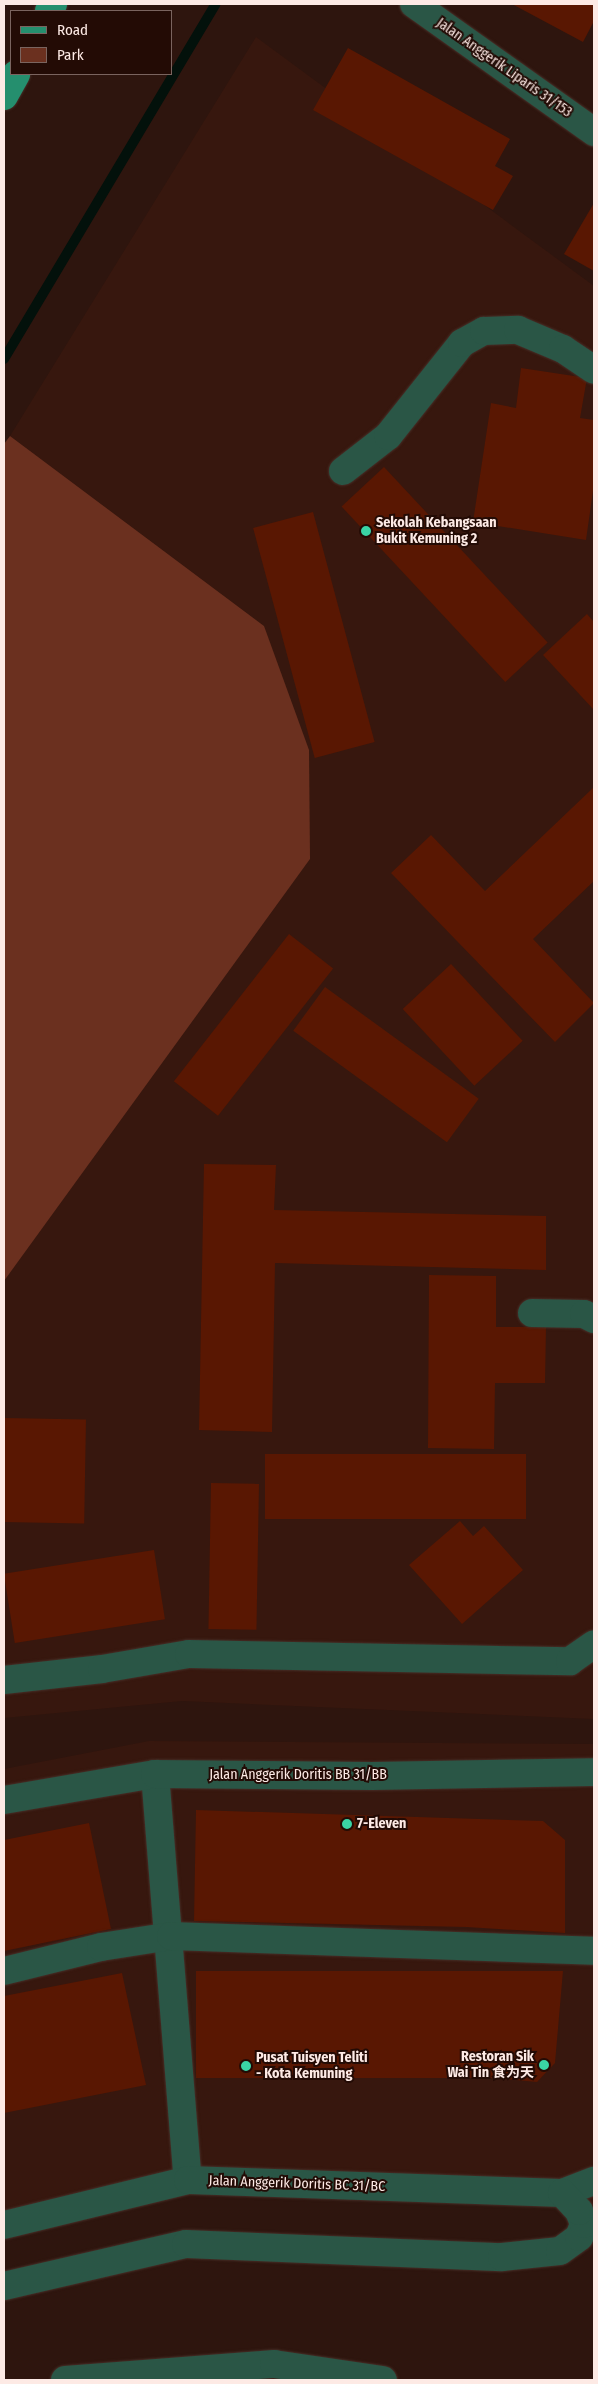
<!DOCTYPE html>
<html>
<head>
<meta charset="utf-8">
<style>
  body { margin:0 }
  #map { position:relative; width:598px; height:2384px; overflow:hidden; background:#2e150e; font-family:"Fira Sans Condensed","Noto Sans SC",sans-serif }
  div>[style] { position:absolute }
  .built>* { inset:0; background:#37170e }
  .green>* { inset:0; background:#6b301f }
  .stream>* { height:10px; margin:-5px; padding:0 5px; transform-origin:5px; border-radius:5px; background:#03110b }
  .building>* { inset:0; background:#591702; transform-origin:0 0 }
  .roads { filter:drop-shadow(0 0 1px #472f28) drop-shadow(0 0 1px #472f28) }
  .minor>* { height:28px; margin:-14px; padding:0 14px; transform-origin:14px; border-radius:14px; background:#2a5646 }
  .major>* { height:28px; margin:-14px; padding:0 14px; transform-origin:14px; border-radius:14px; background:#258f6e }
  .dots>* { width:14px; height:14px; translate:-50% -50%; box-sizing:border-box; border:2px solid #230b05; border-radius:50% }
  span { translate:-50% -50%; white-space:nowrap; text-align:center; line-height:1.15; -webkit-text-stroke:4px #230b05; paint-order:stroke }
  .street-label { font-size:14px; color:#fdeae5 }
  .poi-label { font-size:14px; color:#fdeae5; font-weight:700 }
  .left { translate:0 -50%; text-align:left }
  .right { translate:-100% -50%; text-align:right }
  .frame { position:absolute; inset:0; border:5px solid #fdeae5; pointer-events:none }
  .legend { position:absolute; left:10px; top:10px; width:162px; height:65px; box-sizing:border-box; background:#230b05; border:1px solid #7a645f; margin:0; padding:6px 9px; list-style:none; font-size:15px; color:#fdeae5 }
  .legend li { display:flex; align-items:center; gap:10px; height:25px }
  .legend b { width:25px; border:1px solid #7a645f }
</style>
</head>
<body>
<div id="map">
  <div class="built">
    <i style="clip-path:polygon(256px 37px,594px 286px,594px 1719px,182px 1701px,4px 1718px,4px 1281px,310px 859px,264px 626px,10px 436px)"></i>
    <i style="clip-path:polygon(149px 1741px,594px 1744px,594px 2205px,196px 2194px,4px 2230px,4px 1769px)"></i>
  </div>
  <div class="green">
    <i style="clip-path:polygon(10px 436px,264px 626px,309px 750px,310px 859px,4px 1281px,4px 444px)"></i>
  </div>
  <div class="stream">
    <i style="left:4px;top:359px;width:413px;rotate:-59.2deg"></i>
  </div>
  <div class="building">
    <i style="clip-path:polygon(512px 4px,594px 4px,594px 21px,583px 42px)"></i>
    <i style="clip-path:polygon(348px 48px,510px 139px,495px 166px,513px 176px,493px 210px,313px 110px)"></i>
    <i style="clip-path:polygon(594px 203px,594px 271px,564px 254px)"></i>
    <i style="clip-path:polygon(521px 368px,587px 378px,580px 418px,594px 420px,594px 484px,586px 540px,473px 522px,491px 403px,516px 408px)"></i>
    <i style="left:384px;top:467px;width:240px;height:58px;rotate:47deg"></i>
    <i style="left:313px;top:512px;width:238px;height:62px;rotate:75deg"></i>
    <i style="clip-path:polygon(587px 614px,594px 622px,594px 710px,543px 655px)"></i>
    <i style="clip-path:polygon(594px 787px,594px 881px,533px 939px,594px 1003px,555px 1042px,391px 873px,431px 835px,485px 891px)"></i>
    <i style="left:289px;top:934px;width:56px;height:187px;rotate:38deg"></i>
    <i style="left:451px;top:964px;width:105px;height:66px;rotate:47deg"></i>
    <i style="left:325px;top:987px;width:190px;height:54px;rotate:36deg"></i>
    <i style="clip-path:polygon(204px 1164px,276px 1165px,274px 1210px,546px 1216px,546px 1270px,275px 1263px,272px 1432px,199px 1430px)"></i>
    <i style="clip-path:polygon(429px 1275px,496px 1276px,496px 1327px,546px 1327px,545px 1383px,495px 1383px,494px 1449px,428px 1448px)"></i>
    <i style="left:4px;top:1418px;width:82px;height:104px;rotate:1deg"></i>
    <i style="left:265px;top:1454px;width:261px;height:65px"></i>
    <i style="left:211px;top:1483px;width:48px;height:146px;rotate:1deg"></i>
    <i style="clip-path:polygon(460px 1521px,473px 1536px,484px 1526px,523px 1570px,462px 1624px,409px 1565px)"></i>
    <i style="left:154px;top:1550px;width:70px;height:152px;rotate:81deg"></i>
    <i style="clip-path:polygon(196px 1810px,543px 1821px,565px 1840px,565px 1933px,467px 1927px,194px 1921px)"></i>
    <i style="clip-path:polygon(89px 1823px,111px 1929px,4px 1951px,4px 1840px)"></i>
    <i style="clip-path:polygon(196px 1971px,563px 1971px,555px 2063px,537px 2082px,496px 2078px,196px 2078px)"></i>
    <i style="clip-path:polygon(122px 1973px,146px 2085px,4px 2113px,4px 1996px)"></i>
  </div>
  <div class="roads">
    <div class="minor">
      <i style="left:414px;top:4px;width:221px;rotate:35.4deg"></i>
      <i style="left:343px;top:471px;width:57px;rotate:-37.9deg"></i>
      <i style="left:388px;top:436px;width:119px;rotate:-51.5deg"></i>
      <i style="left:462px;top:343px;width:25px;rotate:-29deg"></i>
      <i style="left:484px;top:331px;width:34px;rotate:-2deg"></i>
      <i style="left:518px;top:330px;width:49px;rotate:22.9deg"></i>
      <i style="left:563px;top:349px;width:37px;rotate:34deg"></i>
      <i style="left:532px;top:1313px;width:52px;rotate:1.1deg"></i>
      <i style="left:584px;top:1314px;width:11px;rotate:27deg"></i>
      <i style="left:4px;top:1680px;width:99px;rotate:-6.4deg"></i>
      <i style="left:102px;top:1669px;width:88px;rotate:-9.8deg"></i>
      <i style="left:189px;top:1654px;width:381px;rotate:1.1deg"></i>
      <i style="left:570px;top:1661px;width:29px;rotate:-35deg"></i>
      <i style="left:155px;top:1774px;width:407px;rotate:85.4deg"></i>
      <i style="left:4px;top:1800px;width:153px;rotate:-9.8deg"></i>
      <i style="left:155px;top:1774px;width:217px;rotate:0.5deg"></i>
      <i style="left:372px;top:1776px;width:222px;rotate:-1deg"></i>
      <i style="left:4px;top:1971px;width:100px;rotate:-13.9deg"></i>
      <i style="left:101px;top:1947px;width:71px;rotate:-8.9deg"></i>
      <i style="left:171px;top:1936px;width:423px;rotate:2deg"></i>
      <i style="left:4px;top:2225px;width:189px;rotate:-13.7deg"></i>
      <i style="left:188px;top:2180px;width:374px;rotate:2deg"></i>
      <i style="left:562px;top:2193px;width:34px;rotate:-21deg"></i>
      <i style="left:4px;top:2286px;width:187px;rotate:-13deg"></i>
      <i style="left:186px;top:2244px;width:316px;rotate:2.4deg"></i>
      <i style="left:502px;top:2257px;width:58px;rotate:-5.9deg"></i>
      <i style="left:560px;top:2251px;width:24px;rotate:-36deg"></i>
      <i style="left:579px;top:2237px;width:14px;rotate:-69deg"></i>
      <i style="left:584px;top:2224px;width:14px;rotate:-111deg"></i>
      <i style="left:579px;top:2211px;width:25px;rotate:-133deg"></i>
      <i style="left:65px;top:2380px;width:210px;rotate:-4.4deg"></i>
      <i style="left:274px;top:2364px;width:110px;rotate:8.4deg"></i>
    </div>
    <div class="major">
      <i style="left:49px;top:11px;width:8px;rotate:-60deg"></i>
      <i style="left:4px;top:96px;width:25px;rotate:-61deg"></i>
    </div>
  </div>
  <div class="dots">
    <i style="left:366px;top:531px;background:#3ad4a5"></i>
    <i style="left:347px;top:1824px;background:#3ad4a5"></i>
    <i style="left:544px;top:2065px;background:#3ad4a5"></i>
    <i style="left:246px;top:2066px;background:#3ad4a5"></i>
  </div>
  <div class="street-label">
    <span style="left:504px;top:68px;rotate:35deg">Jalan Anggerik Liparis 31/153</span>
    <span style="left:298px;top:1775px">Jalan Anggerik Doritis BB 31/BB</span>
    <span style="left:297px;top:2184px;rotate:2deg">Jalan Anggerik Doritis BC 31/BC</span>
  </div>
  <div class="poi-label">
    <span class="left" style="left:376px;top:531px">Sekolah Kebangsaan<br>Bukit Kemuning 2</span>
    <span class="left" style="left:357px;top:1824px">7-Eleven</span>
    <span class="right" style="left:534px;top:2065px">Restoran Sik<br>Wai Tin 食为天</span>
    <span class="left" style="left:256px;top:2066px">Pusat Tuisyen Teliti<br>- Kota Kemuning</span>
  </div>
  <div class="frame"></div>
  <ul class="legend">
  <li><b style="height:6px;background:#258f6e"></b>Road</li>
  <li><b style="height:14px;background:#6b301f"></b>Park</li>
  </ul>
</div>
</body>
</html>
